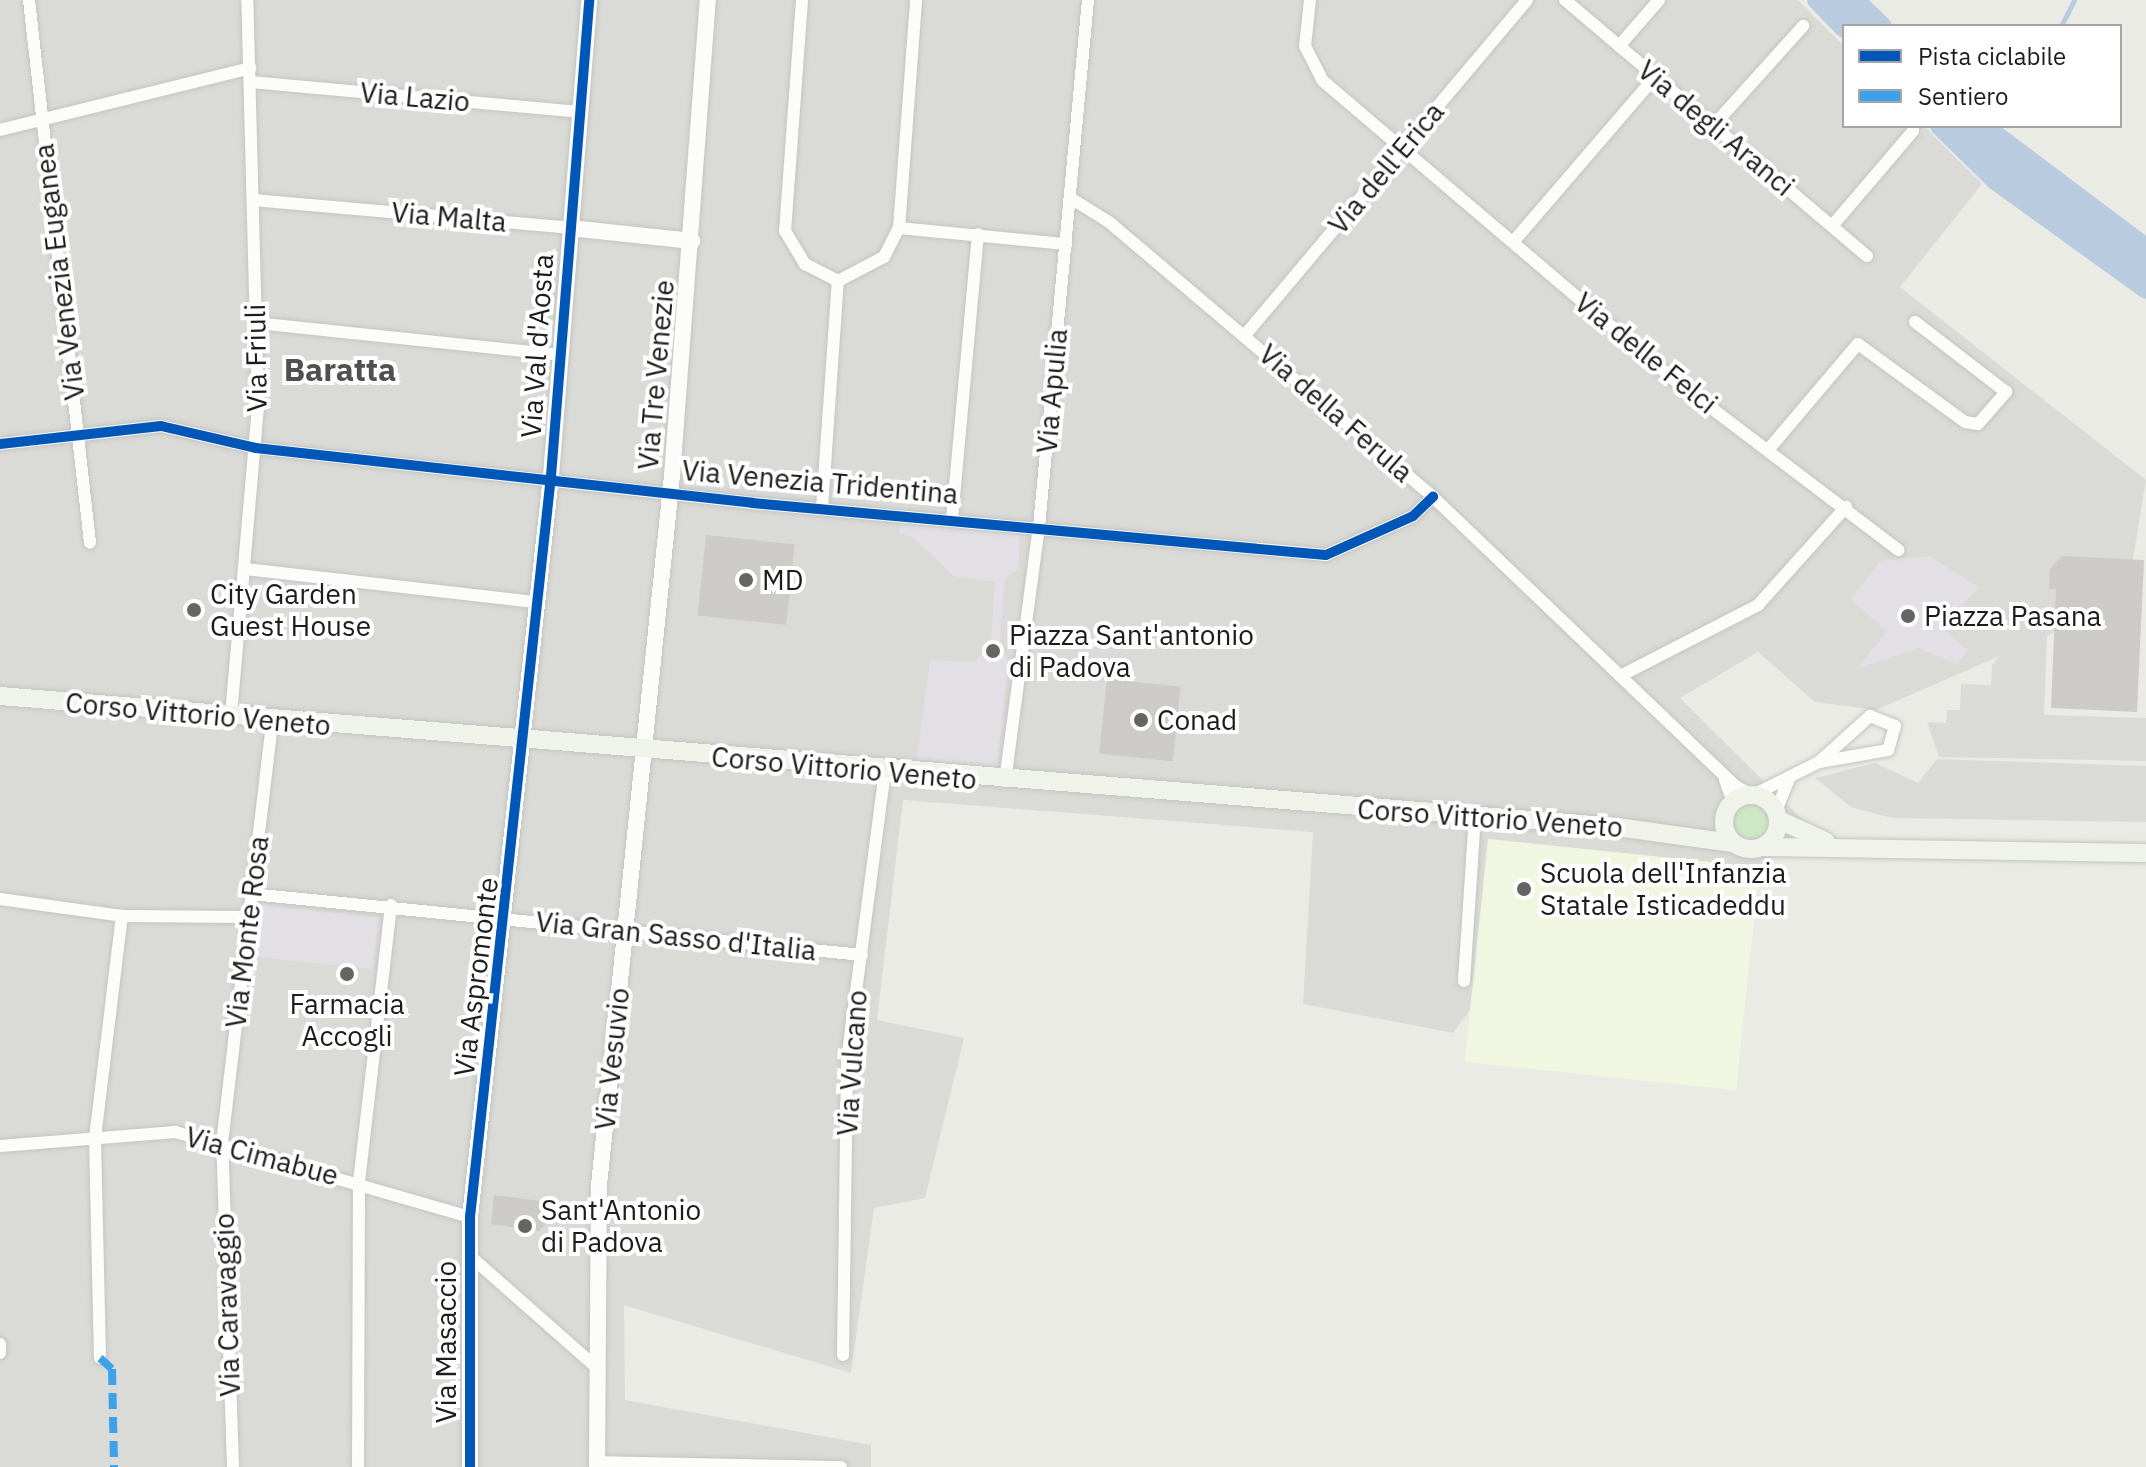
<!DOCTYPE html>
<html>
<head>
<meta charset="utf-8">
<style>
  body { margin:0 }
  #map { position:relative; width:2146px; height:1467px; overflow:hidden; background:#ebebe6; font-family:"IBM Plex Sans",sans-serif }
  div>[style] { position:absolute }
  .residential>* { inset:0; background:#dadad7 }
  .education>* { inset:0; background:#f0f6e0; transform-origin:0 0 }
  .grass>* { inset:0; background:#cde9c4 }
  .round { border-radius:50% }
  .parking>* { inset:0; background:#dadad8; transform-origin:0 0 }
  .plaza>* { inset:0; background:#e2e0e5; transform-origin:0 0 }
  .stream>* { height:5px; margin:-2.5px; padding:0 2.5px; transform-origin:2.5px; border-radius:2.5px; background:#b9ccdf }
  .canal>* { height:18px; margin:-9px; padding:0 9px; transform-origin:9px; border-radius:9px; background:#b9ccdf }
  .river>* { height:30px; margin:-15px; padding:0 15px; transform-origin:15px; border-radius:15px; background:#b9ccdf }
  .building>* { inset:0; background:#cccbc7; transform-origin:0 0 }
  .roads { filter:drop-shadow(0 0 2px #c4c4c2) drop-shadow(0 0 2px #c4c4c2) }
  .minor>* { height:12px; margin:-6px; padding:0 6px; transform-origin:6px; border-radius:6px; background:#fcfcfb }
  .tertiary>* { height:16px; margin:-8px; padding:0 8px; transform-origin:8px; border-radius:8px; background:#fcfcfb }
  .secondary>* { height:18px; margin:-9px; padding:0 9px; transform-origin:9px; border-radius:9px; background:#eff3e9 }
  .secondary>.ring { margin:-9px; padding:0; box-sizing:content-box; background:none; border:18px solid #eff3e9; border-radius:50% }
  .quiet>* { height:8px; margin-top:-4px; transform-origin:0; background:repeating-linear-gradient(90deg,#3da2ea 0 16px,transparent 0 24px) }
  .cycleway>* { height:10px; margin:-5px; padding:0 5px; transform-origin:5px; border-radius:5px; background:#0057b8 }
  .dots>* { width:22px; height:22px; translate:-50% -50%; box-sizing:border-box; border:4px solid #fff; border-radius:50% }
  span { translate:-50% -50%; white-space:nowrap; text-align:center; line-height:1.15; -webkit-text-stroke:8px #fff; paint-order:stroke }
  .street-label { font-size:28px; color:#1d1d1d }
  .poi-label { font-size:28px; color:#1d1d1d }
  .left { translate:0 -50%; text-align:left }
  .quarter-label { font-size:32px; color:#505050; font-weight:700 }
  .legend { position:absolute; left:1842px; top:24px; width:280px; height:104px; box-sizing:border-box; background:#fff; border:2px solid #a5a5a5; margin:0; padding:10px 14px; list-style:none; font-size:24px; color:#1d1d1d }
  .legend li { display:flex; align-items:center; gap:16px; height:40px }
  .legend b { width:40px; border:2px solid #a5a5a5 }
</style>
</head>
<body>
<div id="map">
  <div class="residential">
    <i style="clip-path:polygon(0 0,1798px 0,1844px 46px,1844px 126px,1924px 126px,1982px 184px,1900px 287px,2146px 480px,2126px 601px,1876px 710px,1815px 702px,1758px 652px,1680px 698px,1803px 820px,1760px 867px,1488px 839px,1477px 1000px,1453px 1033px,1303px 1004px,1313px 832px,903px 800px,877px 1020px,964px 1038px,925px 1198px,874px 1208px,851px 1373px,624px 1305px,625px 1400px,871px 1445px,871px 1467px,0 1467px)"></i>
  </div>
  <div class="education">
    <i style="left:1488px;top:839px;width:273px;height:224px;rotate:6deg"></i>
  </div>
  <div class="grass">
    <i class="round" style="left:1734px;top:805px;width:34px;height:34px"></i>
  </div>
  <div class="parking">
    <i style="clip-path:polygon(756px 512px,823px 517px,807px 529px,755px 524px)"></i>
    <i style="left:677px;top:528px;width:9px;height:91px;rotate:6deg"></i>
    <i style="clip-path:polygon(76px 571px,84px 659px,67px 661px,61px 592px,11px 596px,9px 577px)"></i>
    <i style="clip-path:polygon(1006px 578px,1032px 580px,1021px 664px,1008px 663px,1000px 642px)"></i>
    <i style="clip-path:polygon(2036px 587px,2049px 588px,2044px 715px,2146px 718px,2146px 761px,1939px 757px,1927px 722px,1946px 723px,1947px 710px,1960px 710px,1961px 684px,1991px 685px,1992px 665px,2035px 613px)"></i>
    <i style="left:690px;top:620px;width:106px;height:105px;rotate:6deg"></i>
    <i style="left:671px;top:630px;width:10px;height:72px;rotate:6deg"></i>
    <i style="clip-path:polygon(1090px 641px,1132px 656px,1130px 677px,1096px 674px,1086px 763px,1075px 762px)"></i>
    <i style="clip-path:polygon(1430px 653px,1507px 731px,1500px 776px,1467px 794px,1332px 782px,1321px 761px)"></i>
    <i style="clip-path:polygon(1937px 759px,2146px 766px,2146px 822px,1892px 818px,1851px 807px,1815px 778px,1875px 763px,1918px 783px)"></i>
  </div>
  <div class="plaza">
    <i style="clip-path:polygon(901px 522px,1020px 534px,1018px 569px,1005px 578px,1000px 642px,1008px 663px,997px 767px,917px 760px,930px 660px,975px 662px,991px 640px,995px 582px,953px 576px,912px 536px,899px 534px)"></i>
    <i style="clip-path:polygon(1930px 556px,1980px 588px,1939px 625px,1968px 651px,1956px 665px,1919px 648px,1857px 669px,1887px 631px,1850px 599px,1881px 561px)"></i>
    <i style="left:259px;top:905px;width:120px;height:52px;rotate:6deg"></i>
  </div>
  <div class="stream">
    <i style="left:2061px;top:26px;width:29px;rotate:-63deg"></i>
    <i style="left:1970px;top:139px;width:11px;rotate:-5deg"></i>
  </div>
  <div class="canal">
    <i style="left:1816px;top:0;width:40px;rotate:46deg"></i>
    <i style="left:1856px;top:0;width:37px;rotate:44deg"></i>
    <i style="left:1939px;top:126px;width:78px;rotate:44.5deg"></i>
    <i style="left:1995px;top:181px;width:186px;rotate:35.8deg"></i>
    <i style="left:1985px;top:126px;width:201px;rotate:36.9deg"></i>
  </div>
  <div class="river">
    <i style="left:1837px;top:0;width:35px;rotate:47deg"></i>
    <i style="left:1958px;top:126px;width:237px;rotate:37.6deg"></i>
  </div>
  <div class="building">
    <i style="left:706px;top:535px;width:89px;height:81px;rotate:6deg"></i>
    <i style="clip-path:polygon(2062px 556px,2144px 560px,2137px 712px,2051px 708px,2056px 589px,2049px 589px,2050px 569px)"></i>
    <i style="left:1107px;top:679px;width:74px;height:75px;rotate:6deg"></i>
    <i style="clip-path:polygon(494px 1195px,564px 1204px,539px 1231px,491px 1224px)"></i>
  </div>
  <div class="roads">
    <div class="minor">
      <i style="left:29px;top:0;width:546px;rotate:83.59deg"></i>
      <i style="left:802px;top:0;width:232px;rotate:94.2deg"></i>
      <i style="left:785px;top:231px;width:39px;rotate:59deg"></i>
      <i style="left:805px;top:264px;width:37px;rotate:27deg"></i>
      <i style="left:1310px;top:0;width:46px;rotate:96.2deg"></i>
      <i style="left:1305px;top:46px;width:39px;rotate:63deg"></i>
      <i style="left:1323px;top:81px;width:465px;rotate:40.4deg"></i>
      <i style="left:1677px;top:382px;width:278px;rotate:37.2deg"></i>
      <i style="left:1565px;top:0;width:396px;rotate:40.3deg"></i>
      <i style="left:1619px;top:46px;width:61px;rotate:-49deg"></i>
      <i style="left:251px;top:82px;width:329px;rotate:5.2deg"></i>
      <i style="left:1713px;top:126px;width:135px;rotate:-48deg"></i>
      <i style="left:0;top:130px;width:258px;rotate:-13.9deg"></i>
      <i style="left:1072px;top:199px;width:44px;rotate:31.9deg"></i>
      <i style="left:1109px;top:222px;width:425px;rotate:40.3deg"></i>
      <i style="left:1433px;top:497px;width:418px;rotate:43.7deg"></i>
      <i style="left:1735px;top:786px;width:20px;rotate:27deg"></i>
      <i style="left:1753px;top:795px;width:74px;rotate:-26.6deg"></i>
      <i style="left:1819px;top:762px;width:69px;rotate:-42deg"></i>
      <i style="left:1870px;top:716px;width:27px;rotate:22deg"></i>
      <i style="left:1895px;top:726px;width:25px;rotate:106deg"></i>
      <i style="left:1888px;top:750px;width:70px;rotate:170.1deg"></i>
      <i style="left:253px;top:200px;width:318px;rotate:5deg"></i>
      <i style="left:1832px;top:226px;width:125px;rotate:-49.5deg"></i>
      <i style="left:899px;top:228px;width:168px;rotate:5.5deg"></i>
      <i style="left:1513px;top:242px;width:218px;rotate:-49.3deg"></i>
      <i style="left:838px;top:281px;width:52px;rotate:-27.6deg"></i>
      <i style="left:884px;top:257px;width:33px;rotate:-63deg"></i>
      <i style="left:899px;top:228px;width:229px;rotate:-85.7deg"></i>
      <i style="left:256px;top:323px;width:304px;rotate:6deg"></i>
      <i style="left:1245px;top:335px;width:438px;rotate:-49.9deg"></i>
      <i style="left:0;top:444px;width:162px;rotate:-6.4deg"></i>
      <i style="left:161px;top:426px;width:98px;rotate:13deg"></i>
      <i style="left:256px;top:448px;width:499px;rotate:6.3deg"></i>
      <i style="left:752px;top:503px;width:576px;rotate:5.18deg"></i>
      <i style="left:1326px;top:555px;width:95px;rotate:-24.1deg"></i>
      <i style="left:1413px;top:516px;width:28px;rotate:-44deg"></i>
      <i style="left:1768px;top:450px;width:139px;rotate:-49.7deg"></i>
      <i style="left:1858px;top:344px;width:132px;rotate:36.1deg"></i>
      <i style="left:1965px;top:422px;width:13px;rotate:9deg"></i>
      <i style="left:1978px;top:424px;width:43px;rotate:-48.8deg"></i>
      <i style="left:2006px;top:392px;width:115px;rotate:-142.4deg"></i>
      <i style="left:822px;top:508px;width:228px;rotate:-86deg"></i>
      <i style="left:952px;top:519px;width:286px;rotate:-84.8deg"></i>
      <i style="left:245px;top:569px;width:292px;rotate:6.5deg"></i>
      <i style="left:1622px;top:675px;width:153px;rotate:-27.2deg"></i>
      <i style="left:1758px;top:605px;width:132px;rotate:-48.1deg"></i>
      <i style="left:231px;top:715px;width:308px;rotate:-85deg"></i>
      <i style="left:258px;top:408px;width:408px;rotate:-91.5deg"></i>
      <i style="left:1725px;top:780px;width:23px;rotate:70deg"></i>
      <i style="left:1005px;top:781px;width:256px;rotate:-82.4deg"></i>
      <i style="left:1039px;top:527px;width:529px;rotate:-84.69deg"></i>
      <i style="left:1776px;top:811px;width:35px;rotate:-68deg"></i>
      <i style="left:251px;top:894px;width:614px;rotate:5.7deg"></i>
      <i style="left:0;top:899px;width:123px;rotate:7.9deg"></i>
      <i style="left:122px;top:916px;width:125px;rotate:0.5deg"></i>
      <i style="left:1464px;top:981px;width:164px;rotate:-86.2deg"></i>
      <i style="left:0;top:1146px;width:176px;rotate:-4.6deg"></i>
      <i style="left:175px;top:1132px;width:307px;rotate:16.1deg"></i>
      <i style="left:470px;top:1256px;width:168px;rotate:41.4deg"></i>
      <i style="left:0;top:1344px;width:9px;rotate:90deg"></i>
      <i style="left:843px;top:1355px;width:295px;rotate:-89.2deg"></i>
      <i style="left:847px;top:1060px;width:290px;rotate:-82.5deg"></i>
      <i style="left:100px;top:1358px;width:220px;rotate:-91.3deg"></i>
      <i style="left:95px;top:1138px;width:224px;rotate:-83.1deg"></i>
      <i style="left:597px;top:1462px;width:244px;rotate:1.2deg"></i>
      <i style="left:233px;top:1467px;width:324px;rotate:-91.9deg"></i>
      <i style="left:222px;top:1143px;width:425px;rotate:-83.2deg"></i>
      <i style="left:358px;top:1467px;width:285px;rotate:-89.8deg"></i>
      <i style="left:359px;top:1182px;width:279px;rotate:-83.4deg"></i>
    </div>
    <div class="tertiary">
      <i style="left:570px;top:228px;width:123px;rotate:6.1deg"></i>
      <i style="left:470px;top:1467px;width:250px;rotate:-90deg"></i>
      <i style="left:470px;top:1217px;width:745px;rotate:-83.76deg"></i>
      <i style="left:551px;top:476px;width:478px;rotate:-85.4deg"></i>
      <i style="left:597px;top:1467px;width:282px;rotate:-89.6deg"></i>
      <i style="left:599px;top:1185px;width:713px;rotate:-84.12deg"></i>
      <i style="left:672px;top:476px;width:477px;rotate:-85.7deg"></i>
    </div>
    <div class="secondary">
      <i style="left:0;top:696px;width:1622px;rotate:4.63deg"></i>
      <i style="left:1617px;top:827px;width:117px;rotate:7.9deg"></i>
      <i class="ring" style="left:1724px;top:795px;width:36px;height:36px"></i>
      <i style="left:1779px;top:820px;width:51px;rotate:24.5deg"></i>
      <i style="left:1763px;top:847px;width:383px;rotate:0.9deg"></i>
    </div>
  </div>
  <div class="quiet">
    <i style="left:100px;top:1358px;width:16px;rotate:43deg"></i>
    <i style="left:112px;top:1369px;width:98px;rotate:88.8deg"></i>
  </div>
  <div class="cycleway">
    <i style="left:0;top:444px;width:162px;rotate:-6.4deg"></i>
    <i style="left:161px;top:426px;width:98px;rotate:13deg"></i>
    <i style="left:256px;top:448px;width:499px;rotate:6.3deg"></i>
    <i style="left:752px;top:503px;width:576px;rotate:5.18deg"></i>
    <i style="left:1326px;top:555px;width:95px;rotate:-24.1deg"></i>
    <i style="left:1413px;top:516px;width:28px;rotate:-44deg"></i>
    <i style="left:470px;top:1467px;width:250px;rotate:-90deg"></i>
    <i style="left:470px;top:1217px;width:745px;rotate:-83.76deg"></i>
    <i style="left:551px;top:476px;width:478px;rotate:-85.4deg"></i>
  </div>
  <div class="dots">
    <i style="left:746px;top:580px;background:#656563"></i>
    <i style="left:194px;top:610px;background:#656563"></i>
    <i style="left:1908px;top:616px;background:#656563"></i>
    <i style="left:993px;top:651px;background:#656563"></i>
    <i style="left:1141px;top:720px;background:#656563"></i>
    <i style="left:1524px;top:889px;background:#656563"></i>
    <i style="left:347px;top:974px;background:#656563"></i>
    <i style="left:525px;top:1226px;background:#656563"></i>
  </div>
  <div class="street-label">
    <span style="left:415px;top:97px;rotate:5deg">Via Lazio</span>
    <span style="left:1716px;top:128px;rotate:40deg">Via degli Aranci</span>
    <span style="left:1386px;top:168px;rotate:-50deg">Via dell'Erica</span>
    <span style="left:449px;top:217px;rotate:5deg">Via Malta</span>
    <span style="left:59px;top:272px;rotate:-97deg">Via Venezia Euganea</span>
    <span style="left:537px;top:346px;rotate:-86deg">Via Val d'Aosta</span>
    <span style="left:1646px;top:353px;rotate:39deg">Via delle Felci</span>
    <span style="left:256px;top:358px;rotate:-91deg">Via Friuli</span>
    <span style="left:656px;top:375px;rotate:-85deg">Via Tre Venezie</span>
    <span style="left:1052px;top:391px;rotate:-85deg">Via Apulia</span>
    <span style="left:1336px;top:413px;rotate:41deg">Via della Ferula</span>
    <span style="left:820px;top:482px;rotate:5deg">Via Venezia Tridentina</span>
    <span style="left:198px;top:714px;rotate:5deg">Corso Vittorio Veneto</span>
    <span style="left:844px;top:768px;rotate:5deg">Corso Vittorio Veneto</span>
    <span style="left:1490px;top:818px;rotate:4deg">Corso Vittorio Veneto</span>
    <span style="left:247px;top:932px;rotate:-83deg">Via Monte Rosa</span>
    <span style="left:676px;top:936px;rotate:6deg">Via Gran Sasso d'Italia</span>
    <span style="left:476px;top:977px;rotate:-83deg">Via Aspromonte</span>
    <span style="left:612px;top:1059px;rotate:-84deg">Via Vesuvio</span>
    <span style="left:852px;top:1063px;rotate:-86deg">Via Vulcano</span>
    <span style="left:262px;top:1156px;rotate:15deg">Via Cimabue</span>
    <span style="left:227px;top:1305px;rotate:-92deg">Via Caravaggio</span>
    <span style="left:446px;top:1342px;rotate:-90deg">Via Masaccio</span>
  </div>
  <div class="poi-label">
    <span class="left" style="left:762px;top:580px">MD</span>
    <span class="left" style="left:210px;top:610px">City Garden<br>Guest House</span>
    <span class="left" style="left:1924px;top:616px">Piazza Pasana</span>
    <span class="left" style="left:1009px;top:651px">Piazza Sant'antonio<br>di Padova</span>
    <span class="left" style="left:1157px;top:720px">Conad</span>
    <span class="left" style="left:1540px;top:889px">Scuola dell'Infanzia<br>Statale Isticadeddu</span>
    <span style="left:347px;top:1020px">Farmacia<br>Accogli</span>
    <span class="left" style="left:541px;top:1226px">Sant'Antonio<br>di Padova</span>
  </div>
  <div class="quarter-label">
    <span style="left:340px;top:369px">Baratta</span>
  </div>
  <ul class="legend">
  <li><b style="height:10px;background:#0057b8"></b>Pista ciclabile</li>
  <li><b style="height:10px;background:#3da2ea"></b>Sentiero</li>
  </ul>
</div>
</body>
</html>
